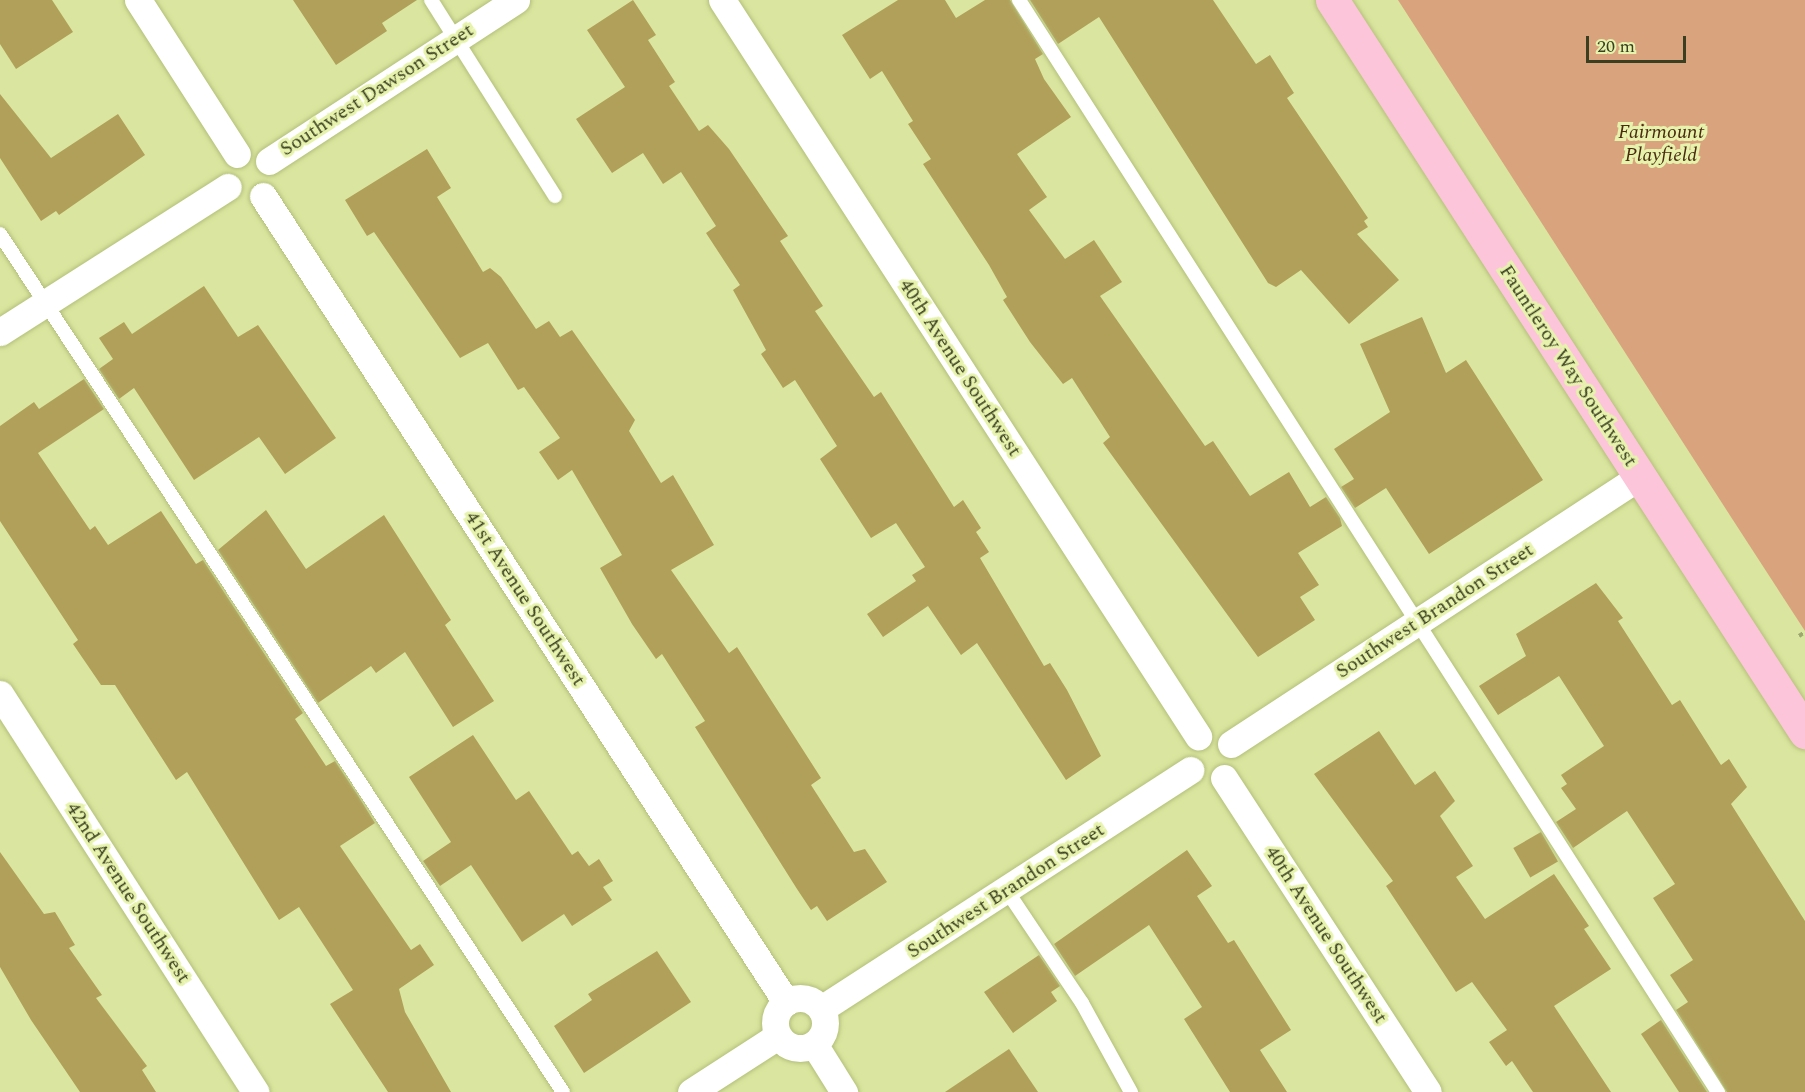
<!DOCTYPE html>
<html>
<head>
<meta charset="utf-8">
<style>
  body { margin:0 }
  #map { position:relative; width:1805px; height:1092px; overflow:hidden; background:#dae69f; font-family:Spectral,serif }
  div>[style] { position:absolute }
  .green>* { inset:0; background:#d8a37d }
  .building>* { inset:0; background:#b1a05a; transform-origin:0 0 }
  .path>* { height:4px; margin-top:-2px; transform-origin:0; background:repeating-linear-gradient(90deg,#9ea770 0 4.5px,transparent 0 9px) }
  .roads { filter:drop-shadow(0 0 2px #b4bf7a) drop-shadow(0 0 2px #b4bf7a) }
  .lane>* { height:14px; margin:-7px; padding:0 7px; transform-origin:7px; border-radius:7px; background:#fff }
  .street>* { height:27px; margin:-13.5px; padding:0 13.5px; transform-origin:13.5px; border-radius:13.5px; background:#fff }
  .street>.ring { margin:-13.5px; padding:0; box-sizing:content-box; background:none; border:27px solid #fff; border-radius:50% }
  .primary>* { height:33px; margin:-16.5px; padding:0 16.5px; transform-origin:16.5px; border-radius:16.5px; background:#fdc5da }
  span { translate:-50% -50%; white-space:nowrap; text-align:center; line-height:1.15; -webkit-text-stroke:6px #e7f3ac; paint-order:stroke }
  .street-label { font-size:20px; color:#3a3f22 }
  .park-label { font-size:20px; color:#4b2a11; font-style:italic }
  .scale { position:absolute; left:1586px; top:36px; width:100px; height:27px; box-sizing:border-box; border:3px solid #3a3f22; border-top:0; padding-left:8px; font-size:18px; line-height:21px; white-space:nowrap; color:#3a3f22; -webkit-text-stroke:4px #e7f3ac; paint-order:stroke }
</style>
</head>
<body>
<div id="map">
  <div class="green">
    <i style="clip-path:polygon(1398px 0,1805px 0,1805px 631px,1731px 517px)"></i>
  </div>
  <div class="building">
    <i style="clip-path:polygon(0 0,52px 0,73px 32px,16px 69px,0 44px)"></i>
    <i style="clip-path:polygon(293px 0,417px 0,382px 23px,387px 31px,336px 65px)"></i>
    <i style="clip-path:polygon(633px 0,656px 35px,648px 40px,675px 82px,669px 86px,699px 131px,708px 125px,729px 149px,788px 236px,780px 241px,823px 306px,815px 311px,874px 397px,881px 392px,954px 507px,963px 500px,981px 528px,976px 532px,989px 552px,980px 558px,1044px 666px,1050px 663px,1067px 690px,1101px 756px,1066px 780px,977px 643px,961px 655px,928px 606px,883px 637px,867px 614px,916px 581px,912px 575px,925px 567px,896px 523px,871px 538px,820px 459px,837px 446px,795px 380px,783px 388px,761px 354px,766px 350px,733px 290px,740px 285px,706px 233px,716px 226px,681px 172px,663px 184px,643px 153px,612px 173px,576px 119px,625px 87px,587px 30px)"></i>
    <i style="clip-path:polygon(898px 0,945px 0,956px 18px,985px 0,1010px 0,1043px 54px,1035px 59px,1044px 79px,1071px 117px,1017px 154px,1047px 197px,1029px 210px,1065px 259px,1094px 240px,1122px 282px,1100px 296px,1205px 446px,1213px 441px,1250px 496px,1289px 472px,1310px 507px,1326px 497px,1340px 518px,1342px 526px,1298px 553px,1319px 585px,1300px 597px,1315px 620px,1258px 657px,1103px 443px,1110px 437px,1072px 378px,1063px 384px,1030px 342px,1003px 300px,1007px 297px,989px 265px,923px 164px,931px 159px,908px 124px,913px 121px,882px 71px,870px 79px,842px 35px)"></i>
    <i style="clip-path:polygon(1030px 0,1213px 0,1256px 64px,1270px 55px,1294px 93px,1287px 98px,1368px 218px,1364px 221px,1368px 227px,1357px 234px,1399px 280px,1349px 324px,1301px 270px,1276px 287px,1268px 283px,1099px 17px,1058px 44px)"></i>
    <i style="clip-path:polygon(0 94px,51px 158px,118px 114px,145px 155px,59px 215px,56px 211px,41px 221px,0 158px)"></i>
    <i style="clip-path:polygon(427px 149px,451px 188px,437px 197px,483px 272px,490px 268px,501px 277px,536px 329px,549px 321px,560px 337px,572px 330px,635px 420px,629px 431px,661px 483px,673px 475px,714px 545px,671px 570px,729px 653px,737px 647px,821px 778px,811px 785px,854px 852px,865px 849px,887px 882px,827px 921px,817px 906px,811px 910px,797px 889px,695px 727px,705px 721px,662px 654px,656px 659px,632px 624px,600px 568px,622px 555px,572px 470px,558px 480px,539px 452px,560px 438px,524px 387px,518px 390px,488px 343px,460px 358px,374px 232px,367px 236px,345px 200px)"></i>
    <i style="clip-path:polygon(204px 286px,238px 337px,258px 325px,336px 438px,285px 474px,259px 437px,194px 480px,134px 388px,119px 399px,99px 369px,113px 359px,99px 338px,124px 322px,132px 334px)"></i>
    <i style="clip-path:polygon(1422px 317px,1446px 373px,1466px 360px,1543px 480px,1429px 554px,1386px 488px,1355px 508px,1341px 487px,1354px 479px,1334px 449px,1390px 412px,1360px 344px)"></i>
    <i style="clip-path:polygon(84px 379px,104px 409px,38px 453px,90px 530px,95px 526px,108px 545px,161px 511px,196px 564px,203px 560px,303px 713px,295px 719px,326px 766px,335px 761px,357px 794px,375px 823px,340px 846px,411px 950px,420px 944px,434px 965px,399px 989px,405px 1012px,451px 1092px,388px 1092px,330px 1004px,353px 990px,299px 907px,279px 920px,187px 772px,176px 780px,115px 685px,101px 685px,73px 644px,78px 640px,0 521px,0 426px,34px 402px,39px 409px)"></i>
    <i style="clip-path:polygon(266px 510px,306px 569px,384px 515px,451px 620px,445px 625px,494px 701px,453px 727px,405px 652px,376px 673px,371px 666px,318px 703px,218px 550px)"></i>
    <i style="clip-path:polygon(1596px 583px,1623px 618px,1618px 621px,1672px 705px,1680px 700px,1721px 765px,1729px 759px,1747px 787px,1731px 804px,1805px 921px,1805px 1092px,1727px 1092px,1676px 1010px,1688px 1002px,1670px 975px,1693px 960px,1653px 898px,1675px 884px,1627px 811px,1573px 848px,1556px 822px,1576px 809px,1561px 788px,1567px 784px,1561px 775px,1604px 746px,1559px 676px,1498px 715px,1479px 686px,1526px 656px,1516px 634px)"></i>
    <i style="clip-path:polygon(1379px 731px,1415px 785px,1435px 771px,1455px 801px,1440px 816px,1473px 866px,1456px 877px,1485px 919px,1554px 874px,1589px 926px,1584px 929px,1611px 969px,1554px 1006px,1611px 1092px,1533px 1092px,1512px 1061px,1506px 1066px,1489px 1042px,1507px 1030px,1472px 982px,1456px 992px,1386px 886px,1393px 881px,1314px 774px)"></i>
    <i style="clip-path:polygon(473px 735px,516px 800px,529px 791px,572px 855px,578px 851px,589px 866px,599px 859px,613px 881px,603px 887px,612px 900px,572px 926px,564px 914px,522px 942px,471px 865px,440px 886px,423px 861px,451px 842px,409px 777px)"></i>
    <i style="left:1541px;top:832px;width:34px;height:32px;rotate:60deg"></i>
    <i style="clip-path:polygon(1187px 850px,1212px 886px,1197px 896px,1228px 943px,1234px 940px,1291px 1030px,1260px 1050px,1287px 1092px,1230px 1092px,1184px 1019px,1202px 1007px,1149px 925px,1075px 976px,1054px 944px)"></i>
    <i style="clip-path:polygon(0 852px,44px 914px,55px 912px,75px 945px,69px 948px,102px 995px,96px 998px,147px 1066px,142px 1070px,156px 1092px,80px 1092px,31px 1020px,0 967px)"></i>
    <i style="clip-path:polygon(657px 951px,691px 1002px,584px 1073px,554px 1026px,592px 1000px,588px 994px)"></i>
    <i style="clip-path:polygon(1039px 955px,1060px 986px,1051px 992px,1057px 1001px,1013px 1033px,984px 992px)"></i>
    <i style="clip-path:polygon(1661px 1020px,1707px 1092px,1679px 1092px,1641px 1034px)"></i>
    <i style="clip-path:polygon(1009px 1049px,1038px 1092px,945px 1092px)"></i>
  </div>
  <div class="path">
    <i style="left:1799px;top:636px;width:7px;rotate:-34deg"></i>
  </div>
  <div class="roads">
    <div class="lane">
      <i style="left:431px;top:0;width:232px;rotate:57.7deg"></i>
      <i style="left:1019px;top:0;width:1297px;rotate:57.38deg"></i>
      <i style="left:0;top:234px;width:1026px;rotate:56.73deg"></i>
      <i style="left:1007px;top:891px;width:135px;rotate:56.2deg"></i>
      <i style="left:1082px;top:1003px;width:102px;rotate:61.2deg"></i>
    </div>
    <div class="street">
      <i style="left:138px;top:0;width:183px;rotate:57.3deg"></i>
      <i style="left:722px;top:0;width:877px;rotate:57.11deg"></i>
      <i style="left:269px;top:161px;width:295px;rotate:-33.1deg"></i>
      <i style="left:263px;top:196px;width:961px;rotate:57.02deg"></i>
      <i style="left:0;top:332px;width:270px;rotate:-32.5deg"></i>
      <i style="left:0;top:694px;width:473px;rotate:57.3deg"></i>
      <i style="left:1231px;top:744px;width:488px;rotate:-33.2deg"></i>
      <i style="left:1224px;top:778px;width:374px;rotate:57deg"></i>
      <i class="ring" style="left:775px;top:998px;width:23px;height:23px"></i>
      <i style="left:821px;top:1009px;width:440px;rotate:-32.9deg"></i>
      <i style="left:814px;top:1044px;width:57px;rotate:58deg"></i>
      <i style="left:691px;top:1092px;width:103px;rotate:-32.8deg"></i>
    </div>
    <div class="primary">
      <i style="left:1332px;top:0;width:872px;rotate:57.13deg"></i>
    </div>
  </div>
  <div class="street-label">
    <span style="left:377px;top:90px;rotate:-33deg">Southwest Dawson Street</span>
    <span style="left:1568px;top:366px;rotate:57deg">Fauntleroy Way Southwest</span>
    <span style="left:960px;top:368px;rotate:57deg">40th Avenue Southwest</span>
    <span style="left:525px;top:599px;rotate:57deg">41st Avenue Southwest</span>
    <span style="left:1435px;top:611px;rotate:-33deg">Southwest Brandon Street</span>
    <span style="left:1006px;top:891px;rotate:-33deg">Southwest Brandon Street</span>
    <span style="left:128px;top:893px;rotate:57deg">42nd Avenue Southwest</span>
    <span style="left:1326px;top:935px;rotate:57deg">40th Avenue Southwest</span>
  </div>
  <div class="park-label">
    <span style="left:1661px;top:144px">Fairmount<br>Playfield</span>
  </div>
  <div class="scale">20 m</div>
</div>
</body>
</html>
